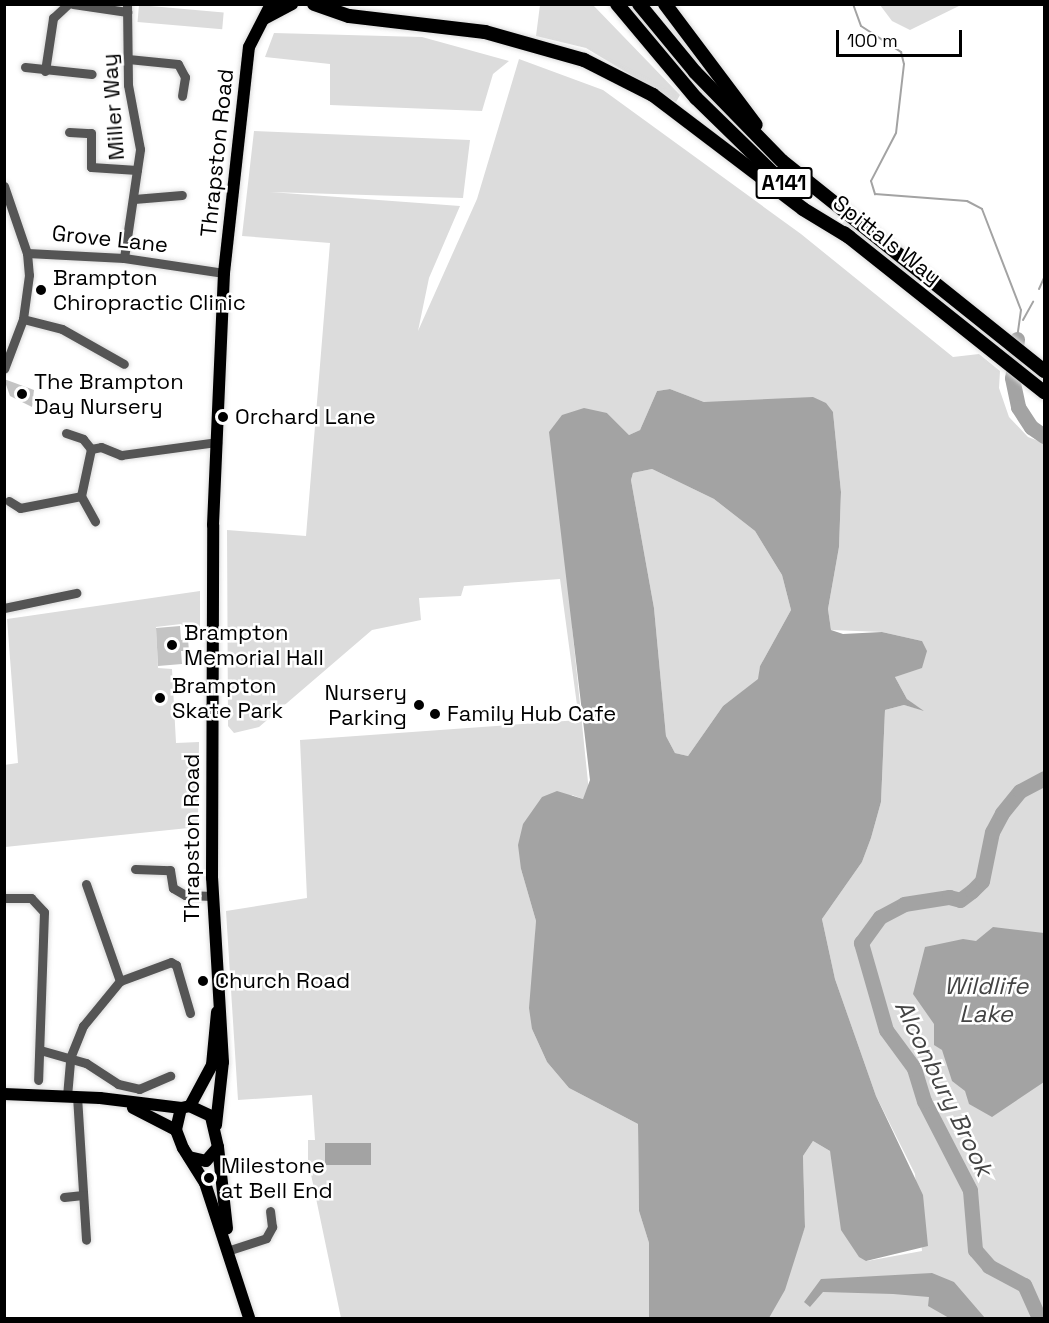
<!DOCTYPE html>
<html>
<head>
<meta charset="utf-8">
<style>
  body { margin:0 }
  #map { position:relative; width:1049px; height:1323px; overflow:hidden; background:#fff; font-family:"Space Grotesk",sans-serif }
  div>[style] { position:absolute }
  .green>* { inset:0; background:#dcdcdc; transform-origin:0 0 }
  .water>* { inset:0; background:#a3a3a3; transform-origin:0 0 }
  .stream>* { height:2px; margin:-1px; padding:0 1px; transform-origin:1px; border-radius:1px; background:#a3a3a3 }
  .river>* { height:15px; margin:-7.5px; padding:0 7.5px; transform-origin:7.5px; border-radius:7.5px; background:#a3a3a3 }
  .building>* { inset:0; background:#c4c4c4 }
  .roads { filter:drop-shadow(0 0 2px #dbdbdb) drop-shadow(0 0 2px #dbdbdb) }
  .minor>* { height:9px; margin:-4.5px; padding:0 4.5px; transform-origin:4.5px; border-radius:4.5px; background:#555 }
  .major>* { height:12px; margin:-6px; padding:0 6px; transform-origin:6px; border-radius:6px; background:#000 }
  .highway>* { height:14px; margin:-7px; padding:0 7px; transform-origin:7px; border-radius:7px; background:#000 }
  .dots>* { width:16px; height:16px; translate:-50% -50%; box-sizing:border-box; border:3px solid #fff; border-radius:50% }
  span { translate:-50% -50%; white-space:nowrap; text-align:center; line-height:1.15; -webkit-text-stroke:5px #fff; paint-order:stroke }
  .shield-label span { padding:2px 4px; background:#fff; border:2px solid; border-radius:4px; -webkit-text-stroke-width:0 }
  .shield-label { font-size:21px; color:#000; font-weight:700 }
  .street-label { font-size:22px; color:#000 }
  .poi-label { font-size:22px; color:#000 }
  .left { translate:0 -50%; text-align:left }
  .right { translate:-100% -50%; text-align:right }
  .water-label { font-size:24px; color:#444; font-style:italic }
  .frame { position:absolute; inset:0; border:6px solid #000; pointer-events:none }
  .scale { position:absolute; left:836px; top:30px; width:126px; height:27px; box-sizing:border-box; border:3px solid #000; border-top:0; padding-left:8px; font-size:18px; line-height:21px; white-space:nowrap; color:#000; -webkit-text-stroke:4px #fff; paint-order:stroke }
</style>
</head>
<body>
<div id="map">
  <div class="green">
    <i style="left:139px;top:5px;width:85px;height:17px;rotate:5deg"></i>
    <i style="clip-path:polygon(540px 5px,593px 5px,680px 95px,676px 102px,586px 48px,536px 36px)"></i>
    <i style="clip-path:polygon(880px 5px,961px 5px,910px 30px,892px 21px)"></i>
    <i style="clip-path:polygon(274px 33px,422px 37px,509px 61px,493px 74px,482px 111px,330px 105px,330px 64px,265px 57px)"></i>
    <i style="clip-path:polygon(519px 59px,603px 90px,801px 234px,953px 357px,979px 354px,1000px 371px,999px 388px,1009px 417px,1028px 437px,1044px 443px,1044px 1318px,705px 1318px,772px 1312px,805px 1227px,803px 1156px,813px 1141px,830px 1151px,867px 1261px,922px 1251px,915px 1174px,876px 1096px,835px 979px,822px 919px,862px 862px,871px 838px,881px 802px,885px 710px,904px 705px,922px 710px,907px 699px,895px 677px,922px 641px,882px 632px,831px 630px,828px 609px,839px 547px,841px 492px,833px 412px,704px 402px,670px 389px,657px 391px,640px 430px,629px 435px,607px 413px,572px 626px,589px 792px,583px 799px,572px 795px,521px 869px,536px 921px,532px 1029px,547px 1062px,569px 1088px,638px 1124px,639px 1211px,649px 1243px,649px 1318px,341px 1318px,308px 1160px,308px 1140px,315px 1140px,312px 1095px,238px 1100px,226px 911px,307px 898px,300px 740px,579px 720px,560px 579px,464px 586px,461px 596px,419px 598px,421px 620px,372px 630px,259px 727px,234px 733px,228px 726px,227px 530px,306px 536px,330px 243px,242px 236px,254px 131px,470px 140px,463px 198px,270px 192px,460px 206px,429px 278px,418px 331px,477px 199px)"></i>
    <i style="clip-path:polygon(652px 469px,714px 499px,755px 531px,782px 575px,791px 610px,760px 666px,759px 679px,723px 706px,688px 756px,675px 753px,666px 736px,654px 608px,631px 480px,633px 473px)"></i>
    <i style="clip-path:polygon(200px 591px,200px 633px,190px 633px,181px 624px,156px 627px,158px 668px,172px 669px,176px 743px,199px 742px,198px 827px,5px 847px,4px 765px,18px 763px,7px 619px)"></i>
  </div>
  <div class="water">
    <i style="clip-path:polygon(evenodd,670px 389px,704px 402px,813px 397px,826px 403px,833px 412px,841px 492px,839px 547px,828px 609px,831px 630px,843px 634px,882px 632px,922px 641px,927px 651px,922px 668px,895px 677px,907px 699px,924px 711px,904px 705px,885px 710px,881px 802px,871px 838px,862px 862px,822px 919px,835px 979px,876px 1096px,923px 1195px,928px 1246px,866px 1261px,859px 1257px,841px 1230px,830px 1151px,813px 1141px,803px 1156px,805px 1227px,785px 1290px,769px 1318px,649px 1318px,649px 1243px,639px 1211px,638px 1124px,569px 1088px,547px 1062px,532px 1029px,529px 1008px,536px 921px,521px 869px,518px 845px,523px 824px,542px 797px,557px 791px,583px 799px,590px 780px,549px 432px,562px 415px,584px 408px,607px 413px,629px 435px,640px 430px,657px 391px,670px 389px,652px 469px,714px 499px,755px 531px,782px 575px,791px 610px,760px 666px,758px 679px,723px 706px,688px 756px,675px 753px,666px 736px,654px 608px,631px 480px,633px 473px,652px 469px)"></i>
    <i style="clip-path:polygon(993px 927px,1044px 933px,1044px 1082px,992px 1117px,969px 1104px,965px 1091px,952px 1081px,942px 1050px,934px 1045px,934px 1024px,913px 994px,925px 947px,963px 939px,976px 941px)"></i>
    <i style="left:325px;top:1143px;width:46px;height:22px"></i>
    <i style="clip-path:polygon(932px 1273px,954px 1282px,985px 1318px,949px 1318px,928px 1306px,929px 1297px,893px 1294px,823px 1292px,810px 1307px,804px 1302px,821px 1279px)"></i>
  </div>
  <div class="stream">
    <i style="left:853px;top:4px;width:23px;rotate:70deg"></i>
    <i style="left:861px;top:26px;width:48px;rotate:33deg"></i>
    <i style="left:901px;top:52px;width:12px;rotate:76deg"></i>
    <i style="left:904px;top:64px;width:69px;rotate:96.6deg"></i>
    <i style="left:896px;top:133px;width:54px;rotate:117.5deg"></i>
    <i style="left:871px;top:181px;width:14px;rotate:73deg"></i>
    <i style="left:875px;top:194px;width:92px;rotate:4.4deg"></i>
    <i style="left:967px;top:201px;width:17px;rotate:28deg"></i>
    <i style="left:982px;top:209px;width:108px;rotate:68.9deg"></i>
    <i style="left:1021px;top:310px;width:29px;rotate:98deg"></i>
    <i style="left:1039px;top:289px;width:12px;rotate:-66deg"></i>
    <i style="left:1023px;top:320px;width:21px;rotate:-61deg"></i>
  </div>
  <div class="river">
    <i style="left:1017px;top:339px;width:39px;rotate:97deg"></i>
    <i style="left:1012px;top:378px;width:30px;rotate:78deg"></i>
    <i style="left:1018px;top:407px;width:24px;rotate:57deg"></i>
    <i style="left:1031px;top:427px;width:16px;rotate:35deg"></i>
    <i style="left:1039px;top:1318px;width:36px;rotate:-114deg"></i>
    <i style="left:1024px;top:1285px;width:40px;rotate:-152deg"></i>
    <i style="left:989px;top:1266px;width:21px;rotate:-131deg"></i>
    <i style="left:975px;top:1250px;width:60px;rotate:-94.8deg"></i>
    <i style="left:970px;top:1190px;width:100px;rotate:-117.3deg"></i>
    <i style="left:924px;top:1101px;width:34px;rotate:-107deg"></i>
    <i style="left:914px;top:1068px;width:47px;rotate:-126.4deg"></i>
    <i style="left:886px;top:1030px;width:91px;rotate:-106deg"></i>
    <i style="left:861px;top:943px;width:32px;rotate:-54deg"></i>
    <i style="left:880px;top:917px;width:27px;rotate:-28deg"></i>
    <i style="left:904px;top:904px;width:46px;rotate:-8.8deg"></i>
    <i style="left:949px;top:897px;width:11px;rotate:15deg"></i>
    <i style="left:960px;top:900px;width:15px;rotate:-37deg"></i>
    <i style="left:972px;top:891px;width:14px;rotate:-45deg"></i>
    <i style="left:982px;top:881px;width:50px;rotate:-78.5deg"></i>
    <i style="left:992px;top:832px;width:21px;rotate:-62deg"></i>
    <i style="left:1002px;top:813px;width:28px;rotate:-51deg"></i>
    <i style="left:1020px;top:791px;width:27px;rotate:-28deg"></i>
  </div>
  <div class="building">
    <i style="clip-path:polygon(4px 379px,34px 390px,32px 407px,10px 396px)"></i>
    <i style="clip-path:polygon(180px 626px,181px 640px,188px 639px,189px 651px,181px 651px,182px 664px,158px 666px,156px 628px)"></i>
  </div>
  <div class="roads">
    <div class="minor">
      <i style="left:73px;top:4px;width:55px;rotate:8.4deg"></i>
      <i style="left:128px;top:59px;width:50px;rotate:5.7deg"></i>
      <i style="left:178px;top:64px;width:15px;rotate:62deg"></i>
      <i style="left:185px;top:77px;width:19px;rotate:99deg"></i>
      <i style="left:25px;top:67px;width:67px;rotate:6deg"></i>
      <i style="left:45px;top:71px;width:54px;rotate:-81.4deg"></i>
      <i style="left:53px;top:18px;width:21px;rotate:-43deg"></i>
      <i style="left:69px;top:132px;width:22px;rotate:3deg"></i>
      <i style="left:91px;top:133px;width:34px;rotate:90deg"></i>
      <i style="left:91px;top:167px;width:46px;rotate:3.7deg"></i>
      <i style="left:4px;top:186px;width:71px;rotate:71.1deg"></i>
      <i style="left:27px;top:253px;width:22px;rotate:85deg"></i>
      <i style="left:29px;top:275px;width:44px;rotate:97.8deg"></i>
      <i style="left:23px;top:319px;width:53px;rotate:110.8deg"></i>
      <i style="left:134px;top:199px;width:48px;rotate:-4.8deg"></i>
      <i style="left:27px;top:253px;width:97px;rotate:3deg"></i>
      <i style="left:124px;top:258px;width:101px;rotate:8.5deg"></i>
      <i style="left:124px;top:258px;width:110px;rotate:-81.6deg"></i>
      <i style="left:140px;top:149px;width:65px;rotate:-100.6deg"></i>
      <i style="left:128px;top:85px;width:81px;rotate:-90.7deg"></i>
      <i style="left:23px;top:319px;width:40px;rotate:14.4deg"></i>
      <i style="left:62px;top:329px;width:71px;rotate:29.4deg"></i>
      <i style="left:66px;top:433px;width:18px;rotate:19deg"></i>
      <i style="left:83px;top:439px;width:13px;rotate:51deg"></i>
      <i style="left:81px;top:496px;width:29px;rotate:61deg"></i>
      <i style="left:9px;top:501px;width:13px;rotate:32deg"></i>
      <i style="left:20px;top:508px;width:62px;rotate:-11.1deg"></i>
      <i style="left:81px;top:496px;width:48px;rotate:-78deg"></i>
      <i style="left:91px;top:449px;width:10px;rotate:-11deg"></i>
      <i style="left:101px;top:447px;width:22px;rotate:22deg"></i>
      <i style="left:121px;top:455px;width:97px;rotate:-7.7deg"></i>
      <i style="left:4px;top:608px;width:74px;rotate:-11.8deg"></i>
      <i style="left:135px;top:869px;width:35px;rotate:2deg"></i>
      <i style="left:170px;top:870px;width:18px;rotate:81deg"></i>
      <i style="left:173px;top:888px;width:14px;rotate:30deg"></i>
      <i style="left:185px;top:895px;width:28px;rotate:2deg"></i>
      <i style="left:86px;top:884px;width:103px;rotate:70.7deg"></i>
      <i style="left:4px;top:898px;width:27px"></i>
      <i style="left:31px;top:898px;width:19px;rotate:47deg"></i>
      <i style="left:44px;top:912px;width:168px;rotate:92deg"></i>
      <i style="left:40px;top:1050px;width:48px;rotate:15.8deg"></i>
      <i style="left:86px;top:1063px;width:38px;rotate:33deg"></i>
      <i style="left:118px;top:1084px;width:22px;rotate:13deg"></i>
      <i style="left:139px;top:1089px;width:34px;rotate:-23deg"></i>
      <i style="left:67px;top:1096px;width:38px;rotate:-85deg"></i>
      <i style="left:70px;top:1058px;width:35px;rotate:-68deg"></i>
      <i style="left:83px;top:1026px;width:58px;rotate:-50.6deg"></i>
      <i style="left:120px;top:981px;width:54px;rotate:-20.4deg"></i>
      <i style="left:171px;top:962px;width:6px;rotate:31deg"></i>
      <i style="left:176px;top:965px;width:50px;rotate:73.7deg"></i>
      <i style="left:77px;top:1096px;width:144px;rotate:86.4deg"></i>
      <i style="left:64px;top:1197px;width:19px;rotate:-6deg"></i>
      <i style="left:230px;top:1250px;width:38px;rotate:-18deg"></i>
      <i style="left:266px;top:1238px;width:13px;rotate:-61deg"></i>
      <i style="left:272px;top:1227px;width:16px;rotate:-97deg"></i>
    </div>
    <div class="major">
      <i style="left:264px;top:19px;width:32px;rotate:-28deg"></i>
      <i style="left:4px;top:1094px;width:96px;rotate:2.4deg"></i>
      <i style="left:100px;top:1098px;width:82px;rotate:7deg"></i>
      <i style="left:190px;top:1106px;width:47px;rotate:-61.8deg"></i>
      <i style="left:212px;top:1065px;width:53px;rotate:-84.6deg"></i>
      <i style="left:133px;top:1108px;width:48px;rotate:27.1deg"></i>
      <i style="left:216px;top:1125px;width:63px;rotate:-83.7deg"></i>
      <i style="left:223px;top:1062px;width:184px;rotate:-93.4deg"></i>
      <i style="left:212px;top:878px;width:353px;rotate:-89.8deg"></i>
      <i style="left:213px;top:525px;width:252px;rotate:-87.5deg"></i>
      <i style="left:224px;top:273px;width:227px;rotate:-83.7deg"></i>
      <i style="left:249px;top:47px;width:48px;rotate:-62.9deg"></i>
      <i style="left:218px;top:1147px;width:82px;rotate:83.7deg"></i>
      <i style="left:189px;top:1157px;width:17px;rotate:13deg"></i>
      <i style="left:206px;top:1161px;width:18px;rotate:-49deg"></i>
      <i style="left:218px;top:1147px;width:32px;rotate:-103deg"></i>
      <i style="left:211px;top:1116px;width:23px;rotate:-155deg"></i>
      <i style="left:190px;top:1106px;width:9px;rotate:167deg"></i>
      <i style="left:181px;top:1108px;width:23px;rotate:103deg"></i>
      <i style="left:176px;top:1130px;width:19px;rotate:69deg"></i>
      <i style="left:183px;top:1148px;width:41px;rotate:57.8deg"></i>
      <i style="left:205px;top:1183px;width:142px;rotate:71.9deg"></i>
    </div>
    <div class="highway">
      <i style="left:314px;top:4px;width:37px;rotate:19deg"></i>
      <i style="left:349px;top:16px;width:137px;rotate:6.7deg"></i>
      <i style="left:485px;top:32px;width:103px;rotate:15.8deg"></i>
      <i style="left:584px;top:60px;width:77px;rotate:26.9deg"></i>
      <i style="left:653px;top:95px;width:188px;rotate:37.2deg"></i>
      <i style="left:803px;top:209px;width:54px;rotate:31.3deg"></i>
      <i style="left:617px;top:4px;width:123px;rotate:50deg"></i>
      <i style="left:696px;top:98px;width:116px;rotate:44.3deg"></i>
      <i style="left:639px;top:4px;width:88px;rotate:50.5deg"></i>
      <i style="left:695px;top:72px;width:124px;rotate:45.7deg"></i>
      <i style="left:782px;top:161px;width:336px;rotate:38.7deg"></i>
      <i style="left:665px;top:4px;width:151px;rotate:53.1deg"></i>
      <i style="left:844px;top:233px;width:256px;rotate:38.5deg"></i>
    </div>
  </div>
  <div class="dots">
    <i style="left:41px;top:290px;background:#000"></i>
    <i style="left:22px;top:394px;background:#000"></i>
    <i style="left:223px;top:417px;background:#000"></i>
    <i style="left:172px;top:645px;background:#000"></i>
    <i style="left:160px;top:698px;background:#000"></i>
    <i style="left:419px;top:705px;background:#000"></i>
    <i style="left:435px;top:714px;background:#000"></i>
    <i style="left:203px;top:981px;background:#000"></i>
    <i style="left:209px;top:1178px;background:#000"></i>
  </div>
  <div class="shield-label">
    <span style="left:784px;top:183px">A141</span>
  </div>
  <div class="street-label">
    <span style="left:113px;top:107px;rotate:-94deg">Miller Way</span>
    <span style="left:217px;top:153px;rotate:-84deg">Thrapston Road</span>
    <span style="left:110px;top:239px;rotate:6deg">Grove Lane</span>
    <span style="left:887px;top:240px;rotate:38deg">Spittals Way</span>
    <span style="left:192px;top:838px;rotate:-90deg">Thrapston Road</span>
  </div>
  <div class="poi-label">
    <span class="left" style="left:53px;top:290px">Brampton<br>Chiropractic Clinic</span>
    <span class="left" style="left:34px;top:394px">The Brampton<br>Day Nursery</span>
    <span class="left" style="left:235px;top:417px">Orchard Lane</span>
    <span class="left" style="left:184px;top:645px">Brampton<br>Memorial Hall</span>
    <span class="left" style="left:172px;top:698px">Brampton<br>Skate Park</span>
    <span class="right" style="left:407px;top:705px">Nursery<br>Parking</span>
    <span class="left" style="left:447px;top:714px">Family Hub Cafe</span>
    <span class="left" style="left:215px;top:981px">Church Road</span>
    <span class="left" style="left:221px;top:1178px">Milestone<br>at Bell End</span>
  </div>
  <div class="water-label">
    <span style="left:986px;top:1000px">Wildlife<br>Lake</span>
    <span style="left:944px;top:1088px;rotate:64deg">Alconbury Brook</span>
  </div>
  <div class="frame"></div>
  <div class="scale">100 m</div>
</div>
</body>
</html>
